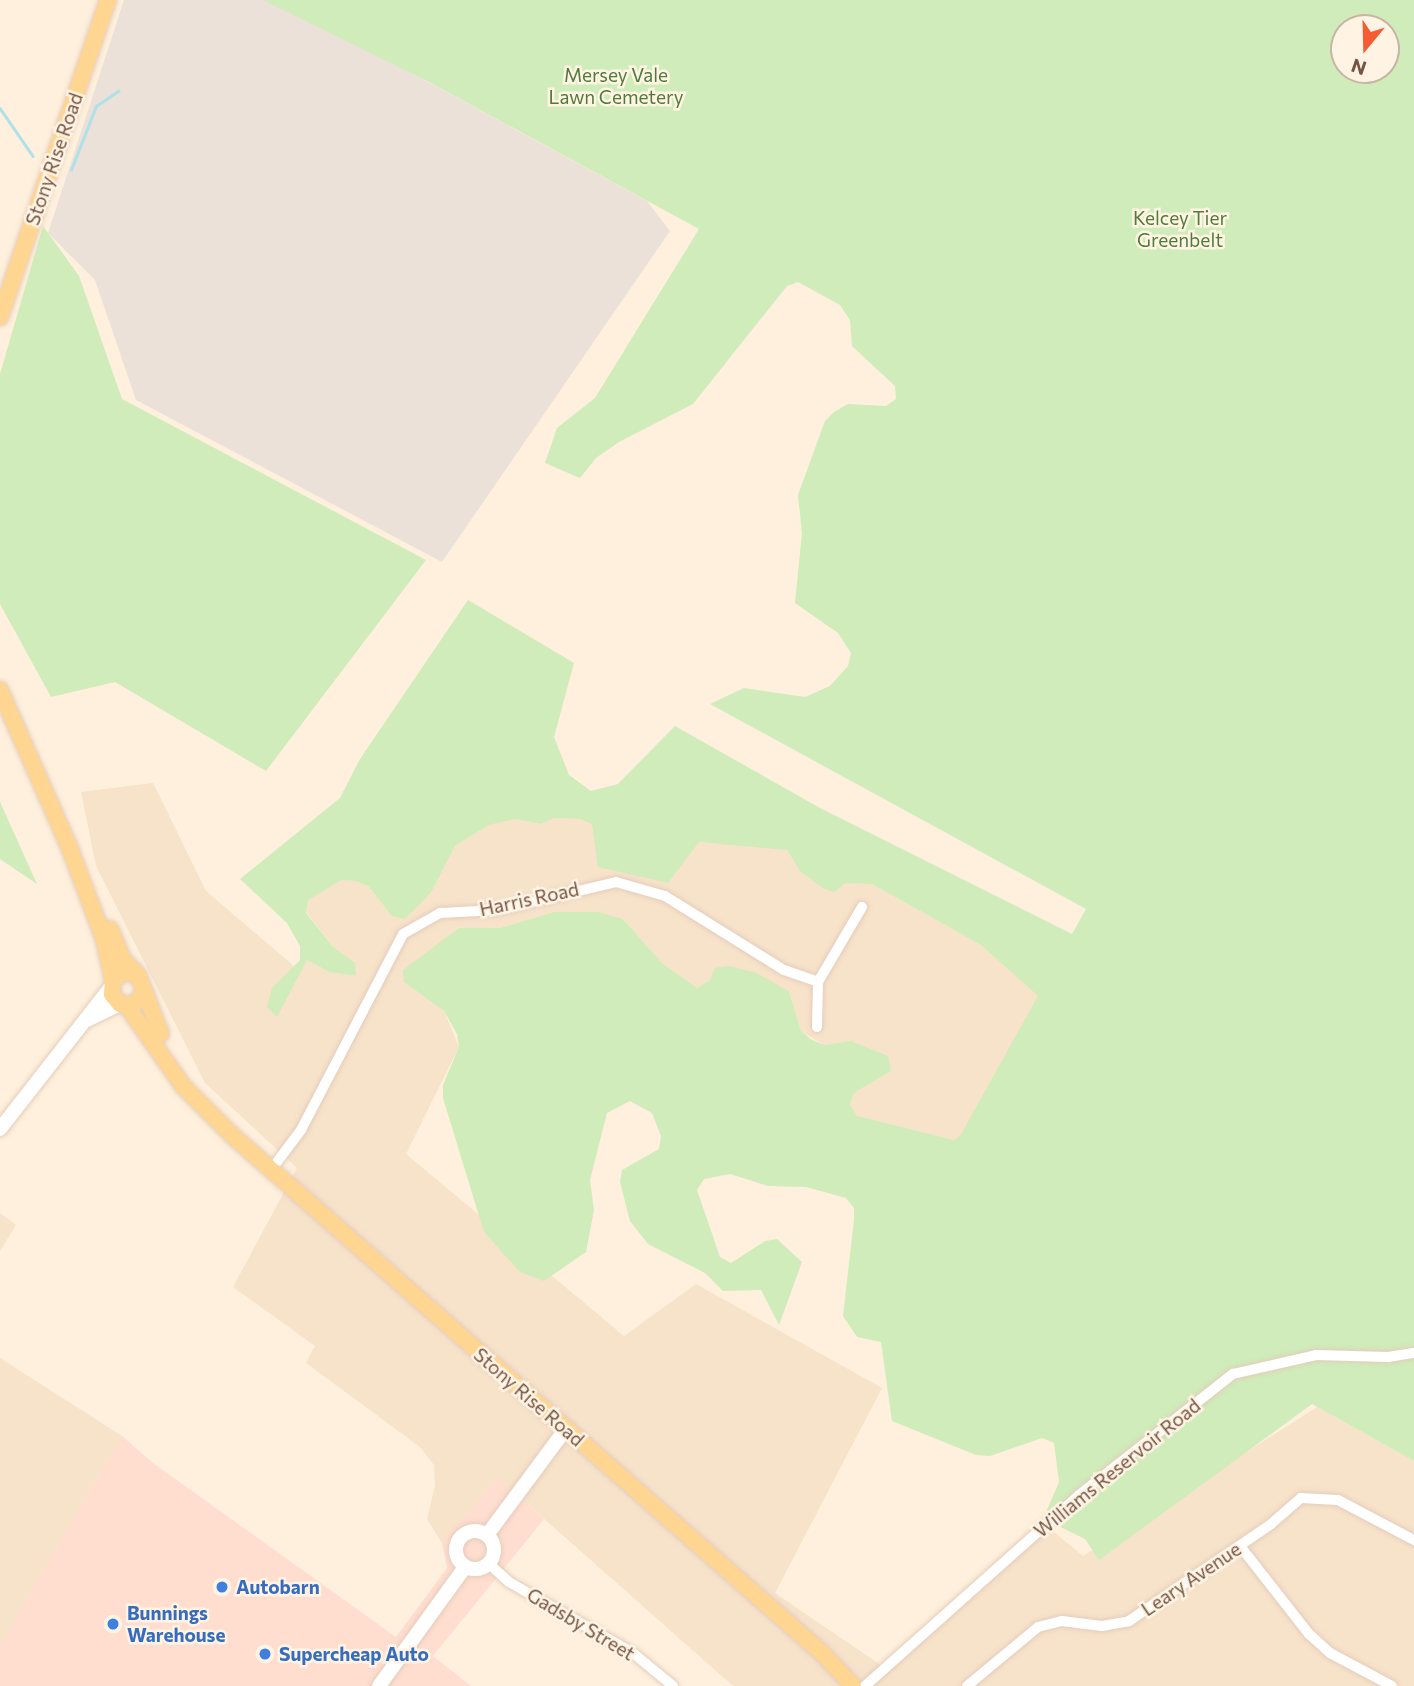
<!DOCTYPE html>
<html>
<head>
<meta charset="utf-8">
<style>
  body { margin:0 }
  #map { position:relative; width:1414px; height:1686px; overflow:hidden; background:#fef0dc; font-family:Commissioner,sans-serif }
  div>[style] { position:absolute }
  .residential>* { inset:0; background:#f7e2ca }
  .commercial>* { inset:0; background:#ffddcf }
  .industrial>* { inset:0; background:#ebe1d9 }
  .green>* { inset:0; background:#cfecba }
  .stream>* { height:2.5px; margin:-1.25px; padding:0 1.25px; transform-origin:1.25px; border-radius:1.25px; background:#afe1e9 }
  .roads { filter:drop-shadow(0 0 2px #e4cdbb) drop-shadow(0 0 2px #e4cdbb) }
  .street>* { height:10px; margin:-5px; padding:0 5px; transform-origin:5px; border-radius:5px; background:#fff }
  .secondary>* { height:14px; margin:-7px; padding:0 7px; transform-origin:7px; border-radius:7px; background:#fff }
  .secondary>.ring { margin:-7px; padding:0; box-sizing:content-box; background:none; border:14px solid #fff; border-radius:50% }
  .primary>* { height:16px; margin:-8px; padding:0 8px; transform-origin:8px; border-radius:8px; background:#ffd592 }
  .dots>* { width:19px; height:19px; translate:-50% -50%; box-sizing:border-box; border:4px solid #fff4e4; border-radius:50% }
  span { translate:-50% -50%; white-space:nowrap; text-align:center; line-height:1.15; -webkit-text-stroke:5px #fff4e4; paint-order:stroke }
  .park-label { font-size:19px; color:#4f7c3a }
  .street-label { font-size:19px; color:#755443 }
  .shop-label { font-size:19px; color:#366cbe; font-weight:700 }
  .left { translate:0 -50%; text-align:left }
  .north { position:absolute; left:1330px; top:14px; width:70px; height:70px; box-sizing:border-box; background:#fff4e4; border:2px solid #c8b4a4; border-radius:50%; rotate:199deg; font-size:19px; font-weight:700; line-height:28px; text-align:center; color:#755443 }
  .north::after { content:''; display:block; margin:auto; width:24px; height:32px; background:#f55c34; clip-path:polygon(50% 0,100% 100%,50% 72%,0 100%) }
</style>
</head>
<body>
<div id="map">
  <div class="residential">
    <i style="clip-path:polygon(153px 783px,206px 891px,295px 967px,277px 1016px,307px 960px,329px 972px,356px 976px,354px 963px,333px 947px,306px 912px,308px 900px,342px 880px,355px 881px,368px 886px,392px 916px,432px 891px,455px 846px,489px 825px,515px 819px,541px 824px,554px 818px,580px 819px,698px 842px,773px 846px,787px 850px,800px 871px,872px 884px,981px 945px,1039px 996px,966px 1133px,954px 1140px,856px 1117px,850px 1105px,854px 1093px,891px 1071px,851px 1041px,824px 1045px,801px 1031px,789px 991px,710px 980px,697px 988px,662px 963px,623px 919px,554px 912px,500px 928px,459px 928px,404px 982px,444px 1011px,459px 1047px,406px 1154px,624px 1336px,696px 1284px,882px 1388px,775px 1593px,888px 1670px,1049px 1528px,1083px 1556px,1317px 1407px,1414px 1461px,1414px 1686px,733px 1686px,497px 1477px,442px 1543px,427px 1519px,435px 1486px,434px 1465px,420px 1447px,306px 1363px,315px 1346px,233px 1287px,297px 1168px,205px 1083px,96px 866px,81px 792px)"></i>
    <i style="clip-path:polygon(0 1213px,16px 1225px,0 1251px)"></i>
    <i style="clip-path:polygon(0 1358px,122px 1436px,0 1645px)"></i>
  </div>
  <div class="commercial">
    <i style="clip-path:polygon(122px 1436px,153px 1463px,396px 1637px,447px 1568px,442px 1543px,497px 1477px,544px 1519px,433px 1656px,471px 1686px,0 1686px,0 1645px)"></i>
  </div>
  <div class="industrial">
    <i style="clip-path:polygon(124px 0,277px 0,647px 201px,670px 231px,442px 562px,136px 400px,95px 280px,48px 233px)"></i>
  </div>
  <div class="green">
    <i style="clip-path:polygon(evenodd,263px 0,1414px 0,1414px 1461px,1312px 1404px,1099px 1560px,1085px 1539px,1050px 1522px,1047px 1510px,1059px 1482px,1054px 1443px,1042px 1438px,990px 1456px,976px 1455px,892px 1421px,881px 1342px,857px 1337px,843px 1316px,854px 1220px,854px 1208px,846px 1198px,806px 1187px,768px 1186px,730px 1174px,704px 1179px,697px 1190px,720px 1257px,731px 1263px,765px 1241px,777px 1239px,802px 1262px,779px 1325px,761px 1290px,723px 1291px,705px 1273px,648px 1244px,630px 1221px,620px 1182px,622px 1170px,659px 1149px,661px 1136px,652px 1113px,630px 1101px,607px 1113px,590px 1180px,594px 1210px,586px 1252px,544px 1281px,520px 1272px,484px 1232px,443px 1098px,443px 1085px,459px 1047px,457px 1034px,444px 1011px,404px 982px,403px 970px,459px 928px,500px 928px,554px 912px,598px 912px,623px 919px,662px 963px,697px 988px,710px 980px,715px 968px,728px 966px,754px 972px,789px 991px,801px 1031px,812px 1040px,824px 1045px,851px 1041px,888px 1056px,891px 1071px,854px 1093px,850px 1105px,857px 1116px,954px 1140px,960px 1136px,1038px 996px,981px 945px,872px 884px,845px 883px,834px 892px,823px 888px,800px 871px,787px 850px,699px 842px,668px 883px,598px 867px,592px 824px,580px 819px,554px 818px,541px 824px,515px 819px,489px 825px,455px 846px,432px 891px,405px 919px,392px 916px,368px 886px,355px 881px,342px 880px,308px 900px,306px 913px,333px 947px,355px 963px,356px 976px,329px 972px,307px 960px,277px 1017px,267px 1007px,272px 988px,300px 960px,300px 946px,287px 923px,240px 879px,340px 798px,360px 759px,468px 600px,574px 663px,554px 737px,569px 775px,591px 791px,618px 784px,675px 726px,820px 808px,1072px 934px,1086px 909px,710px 704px,744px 688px,805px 697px,830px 686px,848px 666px,851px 653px,838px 633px,795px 603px,802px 533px,798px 495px,825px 421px,834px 412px,848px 404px,886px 406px,896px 399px,895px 386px,852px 346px,850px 320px,840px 305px,798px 282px,787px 286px,693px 404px,619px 442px,596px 458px,580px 478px,545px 463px,557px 428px,595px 398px,699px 229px,427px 81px,263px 0,1344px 28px,1386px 28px,1386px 70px,1344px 70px,1344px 28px)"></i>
    <i style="clip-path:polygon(43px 226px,79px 276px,122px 399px,426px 560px,266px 771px,115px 682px,51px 697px,0 604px,0 374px)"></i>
    <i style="clip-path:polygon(0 802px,37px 884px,0 859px)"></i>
  </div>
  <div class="stream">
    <i style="left:0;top:108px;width:58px;rotate:55.5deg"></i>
    <i style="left:71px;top:170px;width:69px;rotate:-68.7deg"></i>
    <i style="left:96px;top:106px;width:27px;rotate:-34deg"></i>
  </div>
  <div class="roads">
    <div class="street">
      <i style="left:817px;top:1027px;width:45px;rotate:-88.7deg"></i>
      <i style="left:271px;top:1170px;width:50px;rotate:-53.1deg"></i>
      <i style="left:301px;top:1130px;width:221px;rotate:-62.5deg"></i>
      <i style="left:403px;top:934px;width:43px;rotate:-29.6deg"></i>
      <i style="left:440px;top:913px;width:58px;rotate:-3deg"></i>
      <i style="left:498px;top:910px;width:121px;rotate:-13.3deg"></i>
      <i style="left:616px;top:882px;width:51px;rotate:15.9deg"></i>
      <i style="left:665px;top:896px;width:140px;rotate:31.9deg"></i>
      <i style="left:784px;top:970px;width:36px;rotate:19deg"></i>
      <i style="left:818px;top:982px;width:87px;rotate:-59.6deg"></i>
      <i style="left:1240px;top:1546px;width:112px;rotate:51.9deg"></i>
      <i style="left:1309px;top:1634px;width:28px;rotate:42deg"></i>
      <i style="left:1330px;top:1653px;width:70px;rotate:28deg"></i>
      <i style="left:489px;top:1564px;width:27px;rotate:42deg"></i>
      <i style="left:509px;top:1582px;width:143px;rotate:29.8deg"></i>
      <i style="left:633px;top:1653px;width:52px;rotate:39.5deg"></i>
      <i style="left:865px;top:1686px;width:287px;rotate:-41.7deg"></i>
      <i style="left:1079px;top:1495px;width:196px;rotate:-38.2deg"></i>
      <i style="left:1233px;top:1374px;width:85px;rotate:-12.9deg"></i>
      <i style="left:1316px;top:1355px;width:72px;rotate:1.6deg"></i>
      <i style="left:1388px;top:1357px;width:26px;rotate:-9deg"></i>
      <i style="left:967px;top:1686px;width:92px;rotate:-39.7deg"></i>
      <i style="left:1038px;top:1627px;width:25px;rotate:-14deg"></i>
      <i style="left:1062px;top:1621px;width:40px;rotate:7.1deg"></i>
      <i style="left:1102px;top:1626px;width:27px;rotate:-10deg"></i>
      <i style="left:1129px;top:1621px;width:172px;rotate:-34.3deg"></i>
      <i style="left:1271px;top:1524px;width:40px;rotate:-41deg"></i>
      <i style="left:1301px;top:1498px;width:37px;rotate:3deg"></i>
      <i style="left:1338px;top:1500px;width:86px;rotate:27.8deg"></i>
    </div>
    <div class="secondary">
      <i style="left:87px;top:1020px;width:37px;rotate:-26deg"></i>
      <i style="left:0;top:1129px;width:180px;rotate:-52deg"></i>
      <i class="ring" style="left:456px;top:1531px;width:24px;height:24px"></i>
      <i style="left:487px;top:1535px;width:131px;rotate:-53.4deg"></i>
      <i style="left:379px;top:1686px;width:147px;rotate:-54.1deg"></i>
    </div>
    <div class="primary">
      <i style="left:0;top:317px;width:335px;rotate:-71.2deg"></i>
      <i style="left:0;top:690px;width:174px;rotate:66.2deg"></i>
      <i style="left:70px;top:849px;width:96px;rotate:69.3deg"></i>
      <i style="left:104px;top:939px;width:42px;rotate:77.6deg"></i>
      <i style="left:110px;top:929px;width:34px;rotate:67deg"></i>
      <i style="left:123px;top:960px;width:21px;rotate:45deg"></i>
      <i style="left:143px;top:995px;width:14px;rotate:135deg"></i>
      <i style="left:133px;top:1005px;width:13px;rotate:-176deg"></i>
      <i style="left:120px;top:1004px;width:13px;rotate:-129deg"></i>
      <i style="left:112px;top:994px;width:14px;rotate:-86deg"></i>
      <i style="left:113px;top:980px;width:14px;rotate:-36deg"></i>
      <i style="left:124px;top:972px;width:14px;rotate:12deg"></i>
      <i style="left:138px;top:975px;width:63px;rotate:68.7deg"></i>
      <i style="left:127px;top:1006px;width:98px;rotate:55deg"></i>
      <i style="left:183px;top:1086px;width:72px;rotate:45deg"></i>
      <i style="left:234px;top:1137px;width:782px;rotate:41.27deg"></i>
      <i style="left:822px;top:1653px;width:45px;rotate:46.8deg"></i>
    </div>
  </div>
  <div class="dots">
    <i style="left:222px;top:1587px;background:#3f7fe0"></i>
    <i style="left:113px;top:1624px;background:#3f7fe0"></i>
    <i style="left:265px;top:1654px;background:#3f7fe0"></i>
  </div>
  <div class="park-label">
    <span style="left:616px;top:86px">Mersey Vale<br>Lawn Cemetery</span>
    <span style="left:1180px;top:229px">Kelcey Tier<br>Greenbelt</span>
  </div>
  <div class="street-label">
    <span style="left:54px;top:159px;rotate:-71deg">Stony Rise Road</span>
    <span style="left:529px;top:899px;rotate:-12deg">Harris Road</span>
    <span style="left:529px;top:1397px;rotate:41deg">Stony Rise Road</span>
    <span style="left:1117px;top:1468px;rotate:-39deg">Williams Reservoir Road</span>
    <span style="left:1191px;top:1579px;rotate:-34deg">Leary Avenue</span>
    <span style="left:581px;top:1624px;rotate:31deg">Gadsby Street</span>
  </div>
  <div class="shop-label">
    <span class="left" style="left:236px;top:1587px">Autobarn</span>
    <span class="left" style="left:127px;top:1624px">Bunnings<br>Warehouse</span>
    <span class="left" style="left:279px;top:1654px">Supercheap Auto</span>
  </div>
  <div class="north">N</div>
</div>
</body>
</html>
